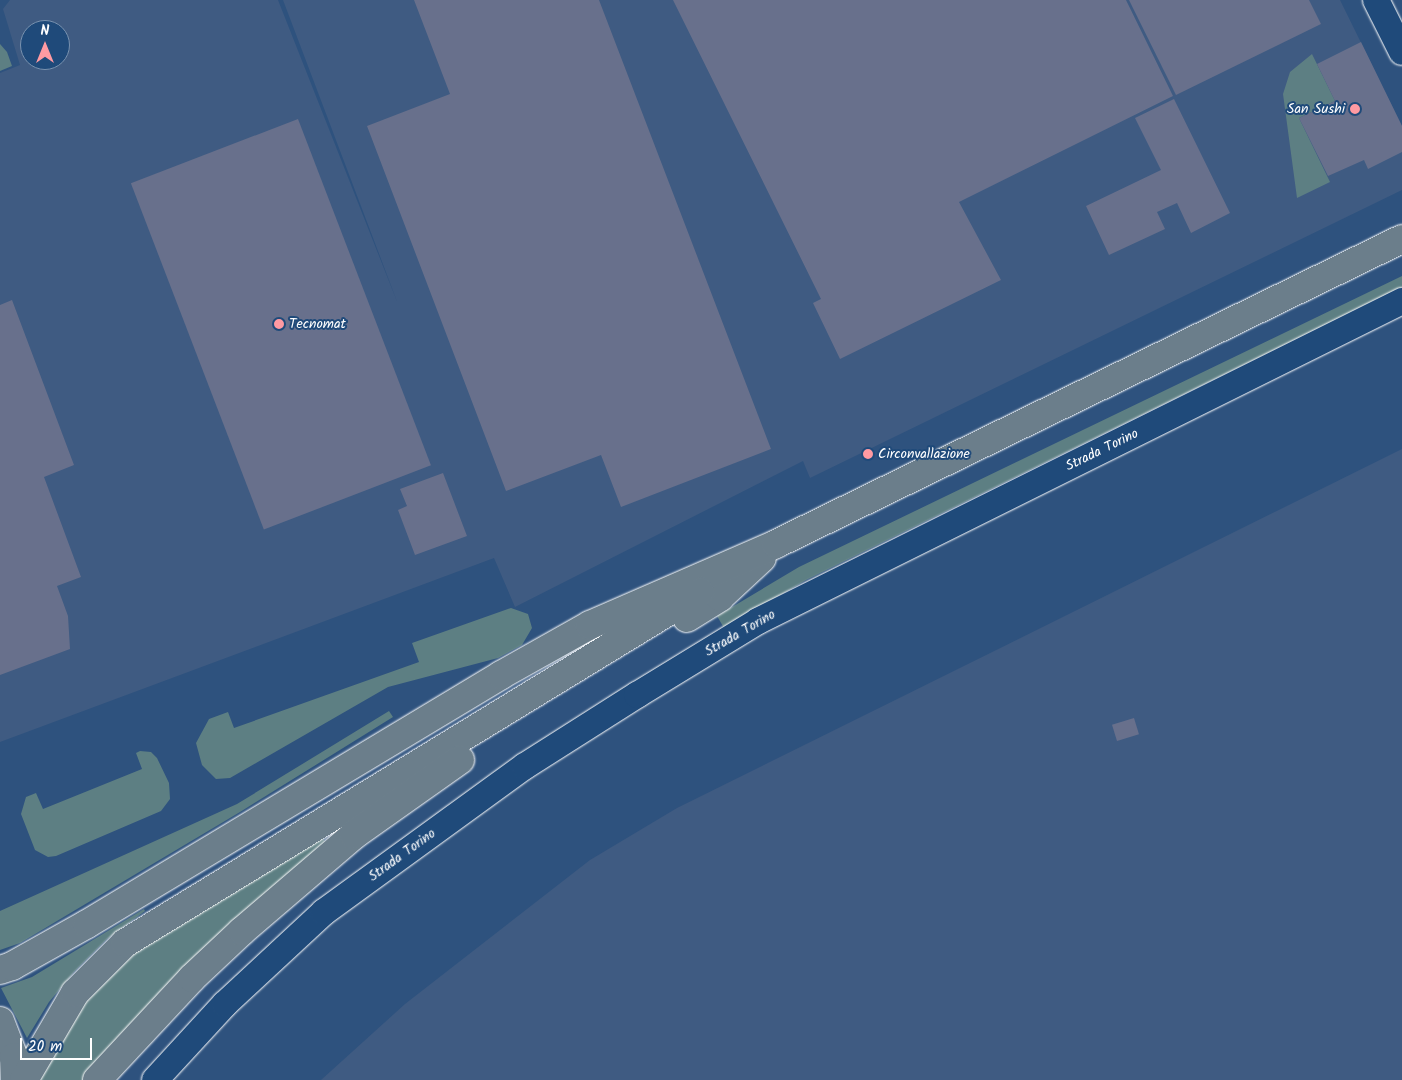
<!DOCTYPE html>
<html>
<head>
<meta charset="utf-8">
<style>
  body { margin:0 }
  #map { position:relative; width:1402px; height:1080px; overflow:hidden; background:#2e527e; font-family:Kalam,sans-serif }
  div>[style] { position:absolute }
  .built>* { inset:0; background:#3f5b82 }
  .green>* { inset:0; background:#5d7f83 }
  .building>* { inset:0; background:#68708c; transform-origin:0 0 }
  .roads { filter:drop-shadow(0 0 1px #fff) drop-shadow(0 0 1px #fff) }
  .minor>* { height:26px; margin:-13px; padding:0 13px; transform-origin:13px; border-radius:13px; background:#1f4a7a }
  .primary>* { height:28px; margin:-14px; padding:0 14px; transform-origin:14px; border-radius:14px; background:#6b7e8b }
  .dots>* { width:14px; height:14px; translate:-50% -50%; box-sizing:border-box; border:2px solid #1f4a7a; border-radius:50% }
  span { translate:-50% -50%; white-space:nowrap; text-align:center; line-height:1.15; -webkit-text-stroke:4px #1f4a7a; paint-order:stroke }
  .poi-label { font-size:14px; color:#fff }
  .right { translate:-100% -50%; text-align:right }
  .left { translate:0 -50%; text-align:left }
  .street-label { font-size:14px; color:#fff }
  .north { position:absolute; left:20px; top:20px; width:50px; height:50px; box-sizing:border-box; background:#1f4a7a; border:1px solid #7992af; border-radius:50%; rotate:0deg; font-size:14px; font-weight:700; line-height:20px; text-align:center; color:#fff }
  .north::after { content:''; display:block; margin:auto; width:18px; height:22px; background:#ff9aa2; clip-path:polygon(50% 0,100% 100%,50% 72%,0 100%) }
  .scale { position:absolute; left:20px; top:1038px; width:72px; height:22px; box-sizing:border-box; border:2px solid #fff; border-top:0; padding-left:6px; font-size:15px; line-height:18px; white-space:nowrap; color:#fff; -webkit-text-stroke:4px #1f4a7a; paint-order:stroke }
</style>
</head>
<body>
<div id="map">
  <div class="built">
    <i style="clip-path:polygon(evenodd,10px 0,278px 0,398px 304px,283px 0,1340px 0,1402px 126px,1402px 190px,810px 478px,803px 461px,515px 607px,494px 558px,0 742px,0 73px,20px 65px,3px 9px,10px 0,30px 30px,60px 30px,60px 60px,30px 60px,30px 30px)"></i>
    <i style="clip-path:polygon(1402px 449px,1402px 1080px,321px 1080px,405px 1004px,590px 860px,677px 808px)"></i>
  </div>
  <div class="green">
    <i style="clip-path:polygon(0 44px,7px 52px,12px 66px,0 71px)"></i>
    <i style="clip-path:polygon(1312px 54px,1335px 101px,1299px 118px,1330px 182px,1297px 198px,1283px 94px,1290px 72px)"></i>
    <i style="clip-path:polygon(1402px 276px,1402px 287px,806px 580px,724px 628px,717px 616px,799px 567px)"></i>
    <i style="clip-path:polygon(511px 608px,528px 614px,532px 628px,522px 645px,498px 658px,388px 687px,230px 778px,216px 779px,202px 765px,196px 743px,209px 719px,228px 712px,234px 728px,419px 662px,412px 643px)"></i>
    <i style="clip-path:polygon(389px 711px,393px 717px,240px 812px,20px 943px,0 950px,0 911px,237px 804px)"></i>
    <i style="clip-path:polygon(140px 751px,151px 752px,157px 758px,169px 783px,170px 799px,161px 811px,56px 856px,48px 857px,35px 850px,21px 814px,26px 797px,36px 793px,43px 809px,142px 769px,136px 753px)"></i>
    <i style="clip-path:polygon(320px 835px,326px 843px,84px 1080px,40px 1080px,73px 1015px,121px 960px)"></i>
    <i style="clip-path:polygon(144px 909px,145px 911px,107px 939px,74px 972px,49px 1002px,27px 1038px,1px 988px,32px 977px)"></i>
  </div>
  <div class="building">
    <i style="clip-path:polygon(414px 0,599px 0,771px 449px,621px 507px,601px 455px,506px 491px,367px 126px,450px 94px)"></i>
    <i style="clip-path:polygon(673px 0,1126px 0,1173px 96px,959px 202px,1001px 280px,840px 359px,813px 303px,821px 299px)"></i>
    <i style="clip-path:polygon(1129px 0,1309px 0,1321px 24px,1176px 95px)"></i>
    <i style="clip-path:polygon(1361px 42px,1402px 126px,1402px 152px,1368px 169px,1364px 160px,1328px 176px,1299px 118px,1335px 101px,1317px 64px)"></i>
    <i style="clip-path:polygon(1174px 99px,1230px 213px,1191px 233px,1177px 203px,1157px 212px,1165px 229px,1109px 255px,1086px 206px,1161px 170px,1135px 118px)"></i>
    <i style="left:298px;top:119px;width:371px;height:179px;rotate:69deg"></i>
    <i style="clip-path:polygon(12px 300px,74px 465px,44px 477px,81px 577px,57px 586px,68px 616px,70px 649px,0 675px,0 305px)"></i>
    <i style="clip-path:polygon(443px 473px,467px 536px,415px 555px,398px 510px,407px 506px,400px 489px)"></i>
    <i style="left:1134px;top:718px;width:17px;height:23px;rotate:73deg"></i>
  </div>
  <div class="roads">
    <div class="minor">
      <i style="left:1376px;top:0;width:58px;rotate:63.4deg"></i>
      <i style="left:155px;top:1080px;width:103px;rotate:-47.4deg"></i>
      <i style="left:225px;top:1004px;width:135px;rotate:-42.9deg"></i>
      <i style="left:324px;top:912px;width:248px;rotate:-36deg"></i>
      <i style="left:525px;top:766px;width:133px;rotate:-32.4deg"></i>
      <i style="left:637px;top:695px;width:142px;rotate:-31.4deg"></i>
      <i style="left:758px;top:621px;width:719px;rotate:-26.42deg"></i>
    </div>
    <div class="primary">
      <i style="left:687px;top:618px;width:39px;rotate:-32deg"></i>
      <i style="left:720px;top:597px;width:57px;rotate:-42.9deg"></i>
      <i style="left:0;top:970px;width:13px;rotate:-18deg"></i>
      <i style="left:12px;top:966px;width:86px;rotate:-29.2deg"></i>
      <i style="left:87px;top:924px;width:483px;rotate:-31deg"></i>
      <i style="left:501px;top:675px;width:102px;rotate:-29.3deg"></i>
      <i style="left:590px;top:625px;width:203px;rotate:-23.5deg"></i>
      <i style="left:776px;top:544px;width:696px;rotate:-25.98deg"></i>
      <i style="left:0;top:1021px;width:39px;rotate:69deg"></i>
      <i style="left:14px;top:1057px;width:23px;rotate:88deg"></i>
      <i style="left:24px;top:1080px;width:101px;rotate:-59.6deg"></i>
      <i style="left:75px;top:993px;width:71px;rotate:-45deg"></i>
      <i style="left:125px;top:943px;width:674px;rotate:-31.4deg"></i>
      <i style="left:97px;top:1080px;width:139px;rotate:-47deg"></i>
      <i style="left:192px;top:978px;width:69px;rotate:-43.2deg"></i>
      <i style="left:242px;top:931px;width:148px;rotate:-40.6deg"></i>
      <i style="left:354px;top:835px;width:130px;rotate:-35.3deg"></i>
    </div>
  </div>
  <div class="dots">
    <i style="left:1355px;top:109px;background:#ff9aa2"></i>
    <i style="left:279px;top:324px;background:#ff9aa2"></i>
    <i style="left:868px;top:454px;background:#ff9aa2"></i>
  </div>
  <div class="poi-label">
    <span class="right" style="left:1345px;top:109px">San Sushi</span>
    <span class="left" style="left:289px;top:324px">Tecnomat</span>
    <span class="left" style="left:878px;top:454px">Circonvallazione</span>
  </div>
  <div class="street-label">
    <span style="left:1102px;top:450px;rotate:-26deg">Strada Torino</span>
    <span style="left:740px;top:633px;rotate:-30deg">Strada Torino</span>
    <span style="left:402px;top:855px;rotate:-36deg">Strada Torino</span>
  </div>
  <div class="north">N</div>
  <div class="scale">20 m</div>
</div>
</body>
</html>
